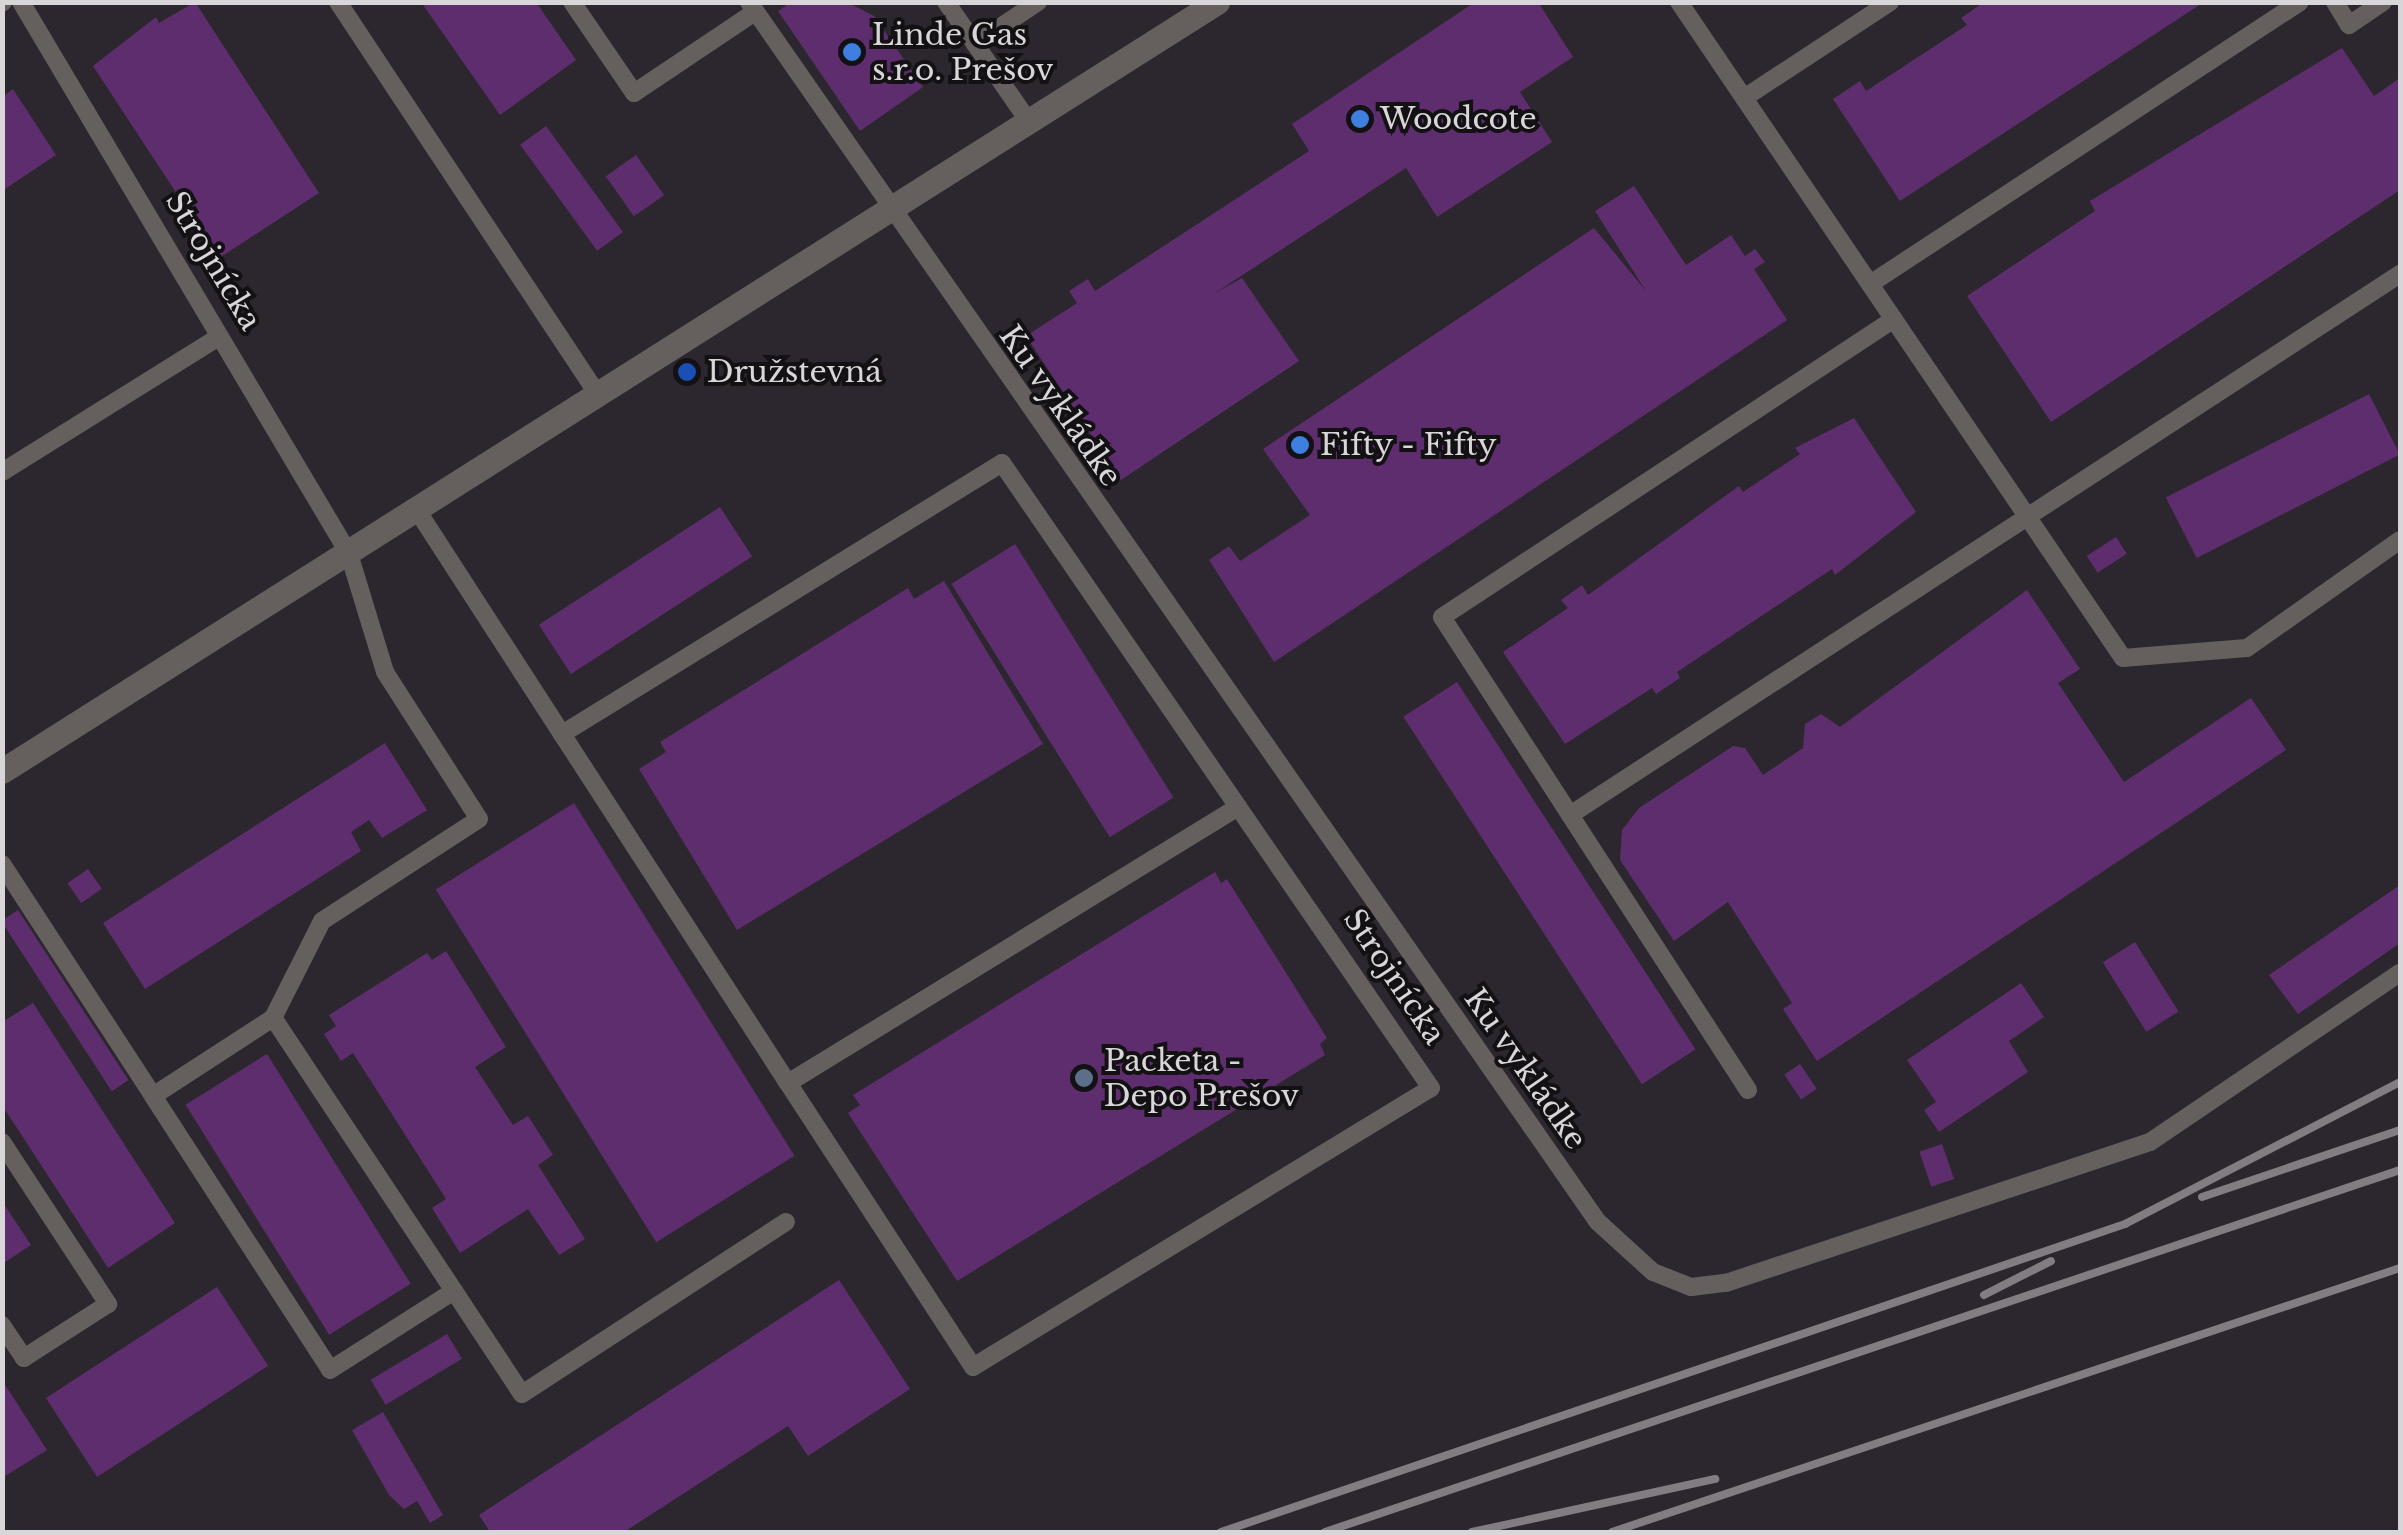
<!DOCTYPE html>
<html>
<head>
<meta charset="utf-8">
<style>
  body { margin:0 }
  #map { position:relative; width:2403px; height:1535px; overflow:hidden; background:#2c272e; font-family:"Libre Baskerville",serif }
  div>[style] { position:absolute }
  .building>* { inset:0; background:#5e2d6e; transform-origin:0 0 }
  .service>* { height:18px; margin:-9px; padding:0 9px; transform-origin:9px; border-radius:9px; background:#65605e }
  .minor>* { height:25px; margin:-12.5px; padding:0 12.5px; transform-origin:12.5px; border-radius:12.5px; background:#65605e }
  .rail>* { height:8px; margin:-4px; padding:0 4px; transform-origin:4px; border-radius:4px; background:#817d83 }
  .dots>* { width:28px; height:28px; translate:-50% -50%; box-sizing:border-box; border:5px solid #131114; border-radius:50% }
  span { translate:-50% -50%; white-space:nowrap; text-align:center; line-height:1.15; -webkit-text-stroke:8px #131114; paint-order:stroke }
  .poi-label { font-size:30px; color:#d9d6da }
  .left { translate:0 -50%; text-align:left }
  .street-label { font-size:30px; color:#d9d6da }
  .frame { position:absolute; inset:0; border:5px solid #d9d6da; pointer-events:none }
</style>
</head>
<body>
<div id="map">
  <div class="building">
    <i style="clip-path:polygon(195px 2px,319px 193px,219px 258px,93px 66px,156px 17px,159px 23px)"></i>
    <i style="clip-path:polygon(421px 2px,536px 2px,576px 60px,500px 115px)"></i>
    <i style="clip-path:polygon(791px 2px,847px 2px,874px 16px,923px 87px,860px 131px,778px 11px)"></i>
    <i style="clip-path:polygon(1475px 2px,1538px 2px,1573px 57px,1520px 92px,1552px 142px,1437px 217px,1406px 168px,1215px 293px,1242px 278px,1299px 361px,1121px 480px,1026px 336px,1077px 303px,1069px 291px,1088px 279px,1095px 291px,1309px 151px,1292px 124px)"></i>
    <i style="clip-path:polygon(1984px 2px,2204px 2px,1900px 201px,1833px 99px,1860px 81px,1866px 91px,1967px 25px,1961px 18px)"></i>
    <i style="clip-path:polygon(2342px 48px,2374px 96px,2400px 78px,2400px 190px,2051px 422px,1967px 296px,2095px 211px,2090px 201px)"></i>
    <i style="clip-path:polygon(13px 89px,56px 155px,2px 191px,2px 97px)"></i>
    <i style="left:546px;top:126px;width:131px;height:32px;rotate:54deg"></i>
    <i style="left:636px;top:155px;width:49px;height:37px;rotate:55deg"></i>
    <i style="clip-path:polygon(1634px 186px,1686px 265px,1731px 235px,1745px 256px,1755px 249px,1765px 262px,1754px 269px,1787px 320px,1274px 662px,1209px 560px,1229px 546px,1240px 561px,1310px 515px,1263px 449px,1594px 228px,1646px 291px,1595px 211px)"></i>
    <i style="left:2369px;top:394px;width:68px;height:228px;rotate:63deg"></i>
    <i style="clip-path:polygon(1854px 418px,1916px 512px,1835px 575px,1832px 569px,1677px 672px,1680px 678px,1656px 694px,1652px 688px,1565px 744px,1503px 652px,1568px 608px,1561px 600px,1582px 585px,1588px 595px,1739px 486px,1743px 492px,1800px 454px,1795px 448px)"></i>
    <i style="left:720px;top:507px;width:59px;height:216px;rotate:57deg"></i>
    <i style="left:2116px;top:537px;width:20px;height:35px;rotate:57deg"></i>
    <i style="left:1015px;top:544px;width:299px;height:75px;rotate:58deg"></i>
    <i style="clip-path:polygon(944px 581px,1043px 744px,737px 930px,639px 769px,666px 752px,660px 742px,908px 588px,914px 599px)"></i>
    <i style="clip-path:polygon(2027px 590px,2080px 669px,2058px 683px,2124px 782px,2251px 698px,2286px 750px,1817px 1061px,1783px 1009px,1792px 1003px,1728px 902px,1674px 941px,1620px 860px,1622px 830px,1639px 808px,1733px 746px,1745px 748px,1763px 775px,1803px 748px,1805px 724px,1821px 714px,1840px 727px)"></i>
    <i style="left:1457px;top:682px;width:438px;height:64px;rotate:57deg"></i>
    <i style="clip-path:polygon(385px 743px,427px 810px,382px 838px,369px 820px,351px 832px,361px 851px,145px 989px,103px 923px)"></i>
    <i style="left:574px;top:803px;width:416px;height:163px;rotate:58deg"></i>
    <i style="left:88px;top:869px;width:24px;height:25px;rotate:55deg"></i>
    <i style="clip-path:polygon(1215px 872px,1221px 883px,1227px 879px,1327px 1038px,1320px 1044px,1325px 1055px,957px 1281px,848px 1113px,860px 1105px,853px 1095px)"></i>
    <i style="clip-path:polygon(2400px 885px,2400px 943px,2298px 1014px,2269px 975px)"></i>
    <i style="left:18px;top:910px;width:203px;height:20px;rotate:57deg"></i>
    <i style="left:2135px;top:942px;width:82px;height:38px;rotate:58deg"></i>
    <i style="clip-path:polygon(446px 951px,506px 1047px,475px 1067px,513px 1125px,528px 1116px,553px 1155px,538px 1165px,585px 1239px,559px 1255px,528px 1209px,460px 1253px,432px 1208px,446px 1199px,353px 1053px,341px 1061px,324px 1034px,336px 1026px,329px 1015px,427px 953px,432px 960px)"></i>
    <i style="clip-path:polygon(2021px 983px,2044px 1017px,2009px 1041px,2028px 1072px,1939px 1132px,1924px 1110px,1936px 1102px,1907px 1060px)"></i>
    <i style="clip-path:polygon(33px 1003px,175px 1223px,108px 1268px,2px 1105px,2px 1022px)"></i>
    <i style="left:267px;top:1054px;width:271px;height:96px;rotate:58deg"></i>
    <i style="left:1800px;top:1064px;width:30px;height:19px;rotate:56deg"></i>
    <i style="left:1942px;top:1144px;width:37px;height:24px;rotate:71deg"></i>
    <i style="clip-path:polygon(2px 1201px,31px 1245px,2px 1264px)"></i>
    <i style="clip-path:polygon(839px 1280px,910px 1389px,808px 1456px,788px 1426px,624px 1532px,490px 1532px,479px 1515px)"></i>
    <i style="left:217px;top:1287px;width:94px;height:204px;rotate:57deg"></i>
    <i style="left:447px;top:1334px;width:29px;height:89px;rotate:59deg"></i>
    <i style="clip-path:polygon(2px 1380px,47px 1450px,2px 1478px)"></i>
    <i style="clip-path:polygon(383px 1412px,443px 1515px,430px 1523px,417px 1501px,404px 1509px,389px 1495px,352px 1430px)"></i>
  </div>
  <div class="service">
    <i style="left:21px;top:2px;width:642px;rotate:59.28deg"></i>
    <i style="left:349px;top:554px;width:123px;rotate:73deg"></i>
    <i style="left:385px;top:672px;width:174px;rotate:57.4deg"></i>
    <i style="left:479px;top:819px;width:187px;rotate:147deg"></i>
    <i style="left:322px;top:921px;width:109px;rotate:116.8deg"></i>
    <i style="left:338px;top:2px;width:469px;rotate:56.5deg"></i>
    <i style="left:572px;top:2px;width:110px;rotate:55.7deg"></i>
    <i style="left:634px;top:93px;width:146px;rotate:-33.8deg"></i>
    <i style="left:749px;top:2px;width:1486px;rotate:55.17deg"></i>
    <i style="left:1598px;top:1222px;width:74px;rotate:42.3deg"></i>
    <i style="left:1653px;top:1272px;width:41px;rotate:21.5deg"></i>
    <i style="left:1691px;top:1287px;width:35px;rotate:-7deg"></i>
    <i style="left:1726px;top:1283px;width:447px;rotate:-18.4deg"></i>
    <i style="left:2150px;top:1142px;width:302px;rotate:-34.1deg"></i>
    <i style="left:946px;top:2px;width:146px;rotate:55.3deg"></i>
    <i style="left:1679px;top:2px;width:792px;rotate:55.91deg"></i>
    <i style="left:2123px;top:658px;width:124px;rotate:-4.6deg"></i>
    <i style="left:2247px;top:648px;width:187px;rotate:-35.2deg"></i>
    <i style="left:2335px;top:2px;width:27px;rotate:59deg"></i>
    <i style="left:2349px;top:25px;width:41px;rotate:-34.1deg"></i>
    <i style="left:2px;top:3px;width:1px;rotate:-45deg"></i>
    <i style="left:975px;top:44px;width:76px;rotate:-33.7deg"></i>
    <i style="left:1744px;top:98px;width:175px;rotate:-33.3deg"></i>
    <i style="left:1870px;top:284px;width:514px;rotate:-33.26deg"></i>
    <i style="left:2px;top:472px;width:256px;rotate:-31.9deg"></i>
    <i style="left:417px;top:510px;width:267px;rotate:57.1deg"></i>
    <i style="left:562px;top:734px;width:416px;rotate:57.1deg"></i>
    <i style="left:788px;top:1083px;width:339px;rotate:56.9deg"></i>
    <i style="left:973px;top:1367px;width:536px;rotate:-31.35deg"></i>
    <i style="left:1431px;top:1088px;width:758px;rotate:-124.47deg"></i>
    <i style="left:1002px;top:463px;width:517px;rotate:148.37deg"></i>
    <i style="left:1570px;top:815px;width:991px;rotate:-33.1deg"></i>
    <i style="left:2px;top:864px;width:277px;rotate:56.9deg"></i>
    <i style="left:153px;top:1096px;width:326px;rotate:57.1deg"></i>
    <i style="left:330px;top:1370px;width:147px;rotate:-32.5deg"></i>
    <i style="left:454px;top:1291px;width:328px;rotate:-123.5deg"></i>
    <i style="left:273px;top:1018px;width:143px;rotate:147deg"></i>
    <i style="left:788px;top:1083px;width:528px;rotate:-31.52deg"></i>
    <i style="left:1748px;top:1090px;width:563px;rotate:-122.9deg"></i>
    <i style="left:1442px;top:617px;width:541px;rotate:-33.4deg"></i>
    <i style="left:2px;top:1142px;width:194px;rotate:56.8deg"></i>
    <i style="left:108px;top:1304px;width:100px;rotate:147.3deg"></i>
    <i style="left:24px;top:1358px;width:40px;rotate:-124deg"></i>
    <i style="left:454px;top:1291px;width:123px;rotate:56.6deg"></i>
    <i style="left:522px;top:1394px;width:315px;rotate:-33.1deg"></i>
  </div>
  <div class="minor">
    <i style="left:2px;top:771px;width:1438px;rotate:-32.33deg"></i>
  </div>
  <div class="rail">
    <i style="left:2202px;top:1197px;width:209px;rotate:-18.7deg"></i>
    <i style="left:1984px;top:1295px;width:75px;rotate:-26.9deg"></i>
    <i style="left:1221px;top:1532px;width:955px;rotate:-18.81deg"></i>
    <i style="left:2125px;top:1224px;width:309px;rotate:-27.3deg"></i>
    <i style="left:1325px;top:1532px;width:1134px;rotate:-18.61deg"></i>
    <i style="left:1472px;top:1532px;width:249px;rotate:-12.3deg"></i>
    <i style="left:1612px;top:1532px;width:831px;rotate:-18.52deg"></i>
  </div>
  <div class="dots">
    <i style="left:852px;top:52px;background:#3f7fe0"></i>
    <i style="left:1360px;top:119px;background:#3f7fe0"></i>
    <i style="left:687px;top:372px;background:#1a4fb4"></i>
    <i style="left:1300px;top:445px;background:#3f7fe0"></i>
    <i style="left:1084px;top:1078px;background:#5c6f8a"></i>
  </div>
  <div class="poi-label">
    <span class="left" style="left:872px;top:52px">Linde Gas<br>s.r.o. Prešov</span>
    <span class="left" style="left:1380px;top:119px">Woodcote</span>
    <span class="left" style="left:707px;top:372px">Družstevná</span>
    <span class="left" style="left:1320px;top:445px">Fifty - Fifty</span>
    <span class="left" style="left:1104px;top:1078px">Packeta -<br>Depo Prešov</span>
  </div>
  <div class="street-label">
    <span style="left:213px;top:261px;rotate:59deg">Strojnícka</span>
    <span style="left:1060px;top:406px;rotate:55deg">Ku vykládke</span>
    <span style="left:1394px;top:977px;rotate:56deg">Strojnícka</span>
    <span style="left:1525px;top:1069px;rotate:55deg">Ku vykládke</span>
  </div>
  <div class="frame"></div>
</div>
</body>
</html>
